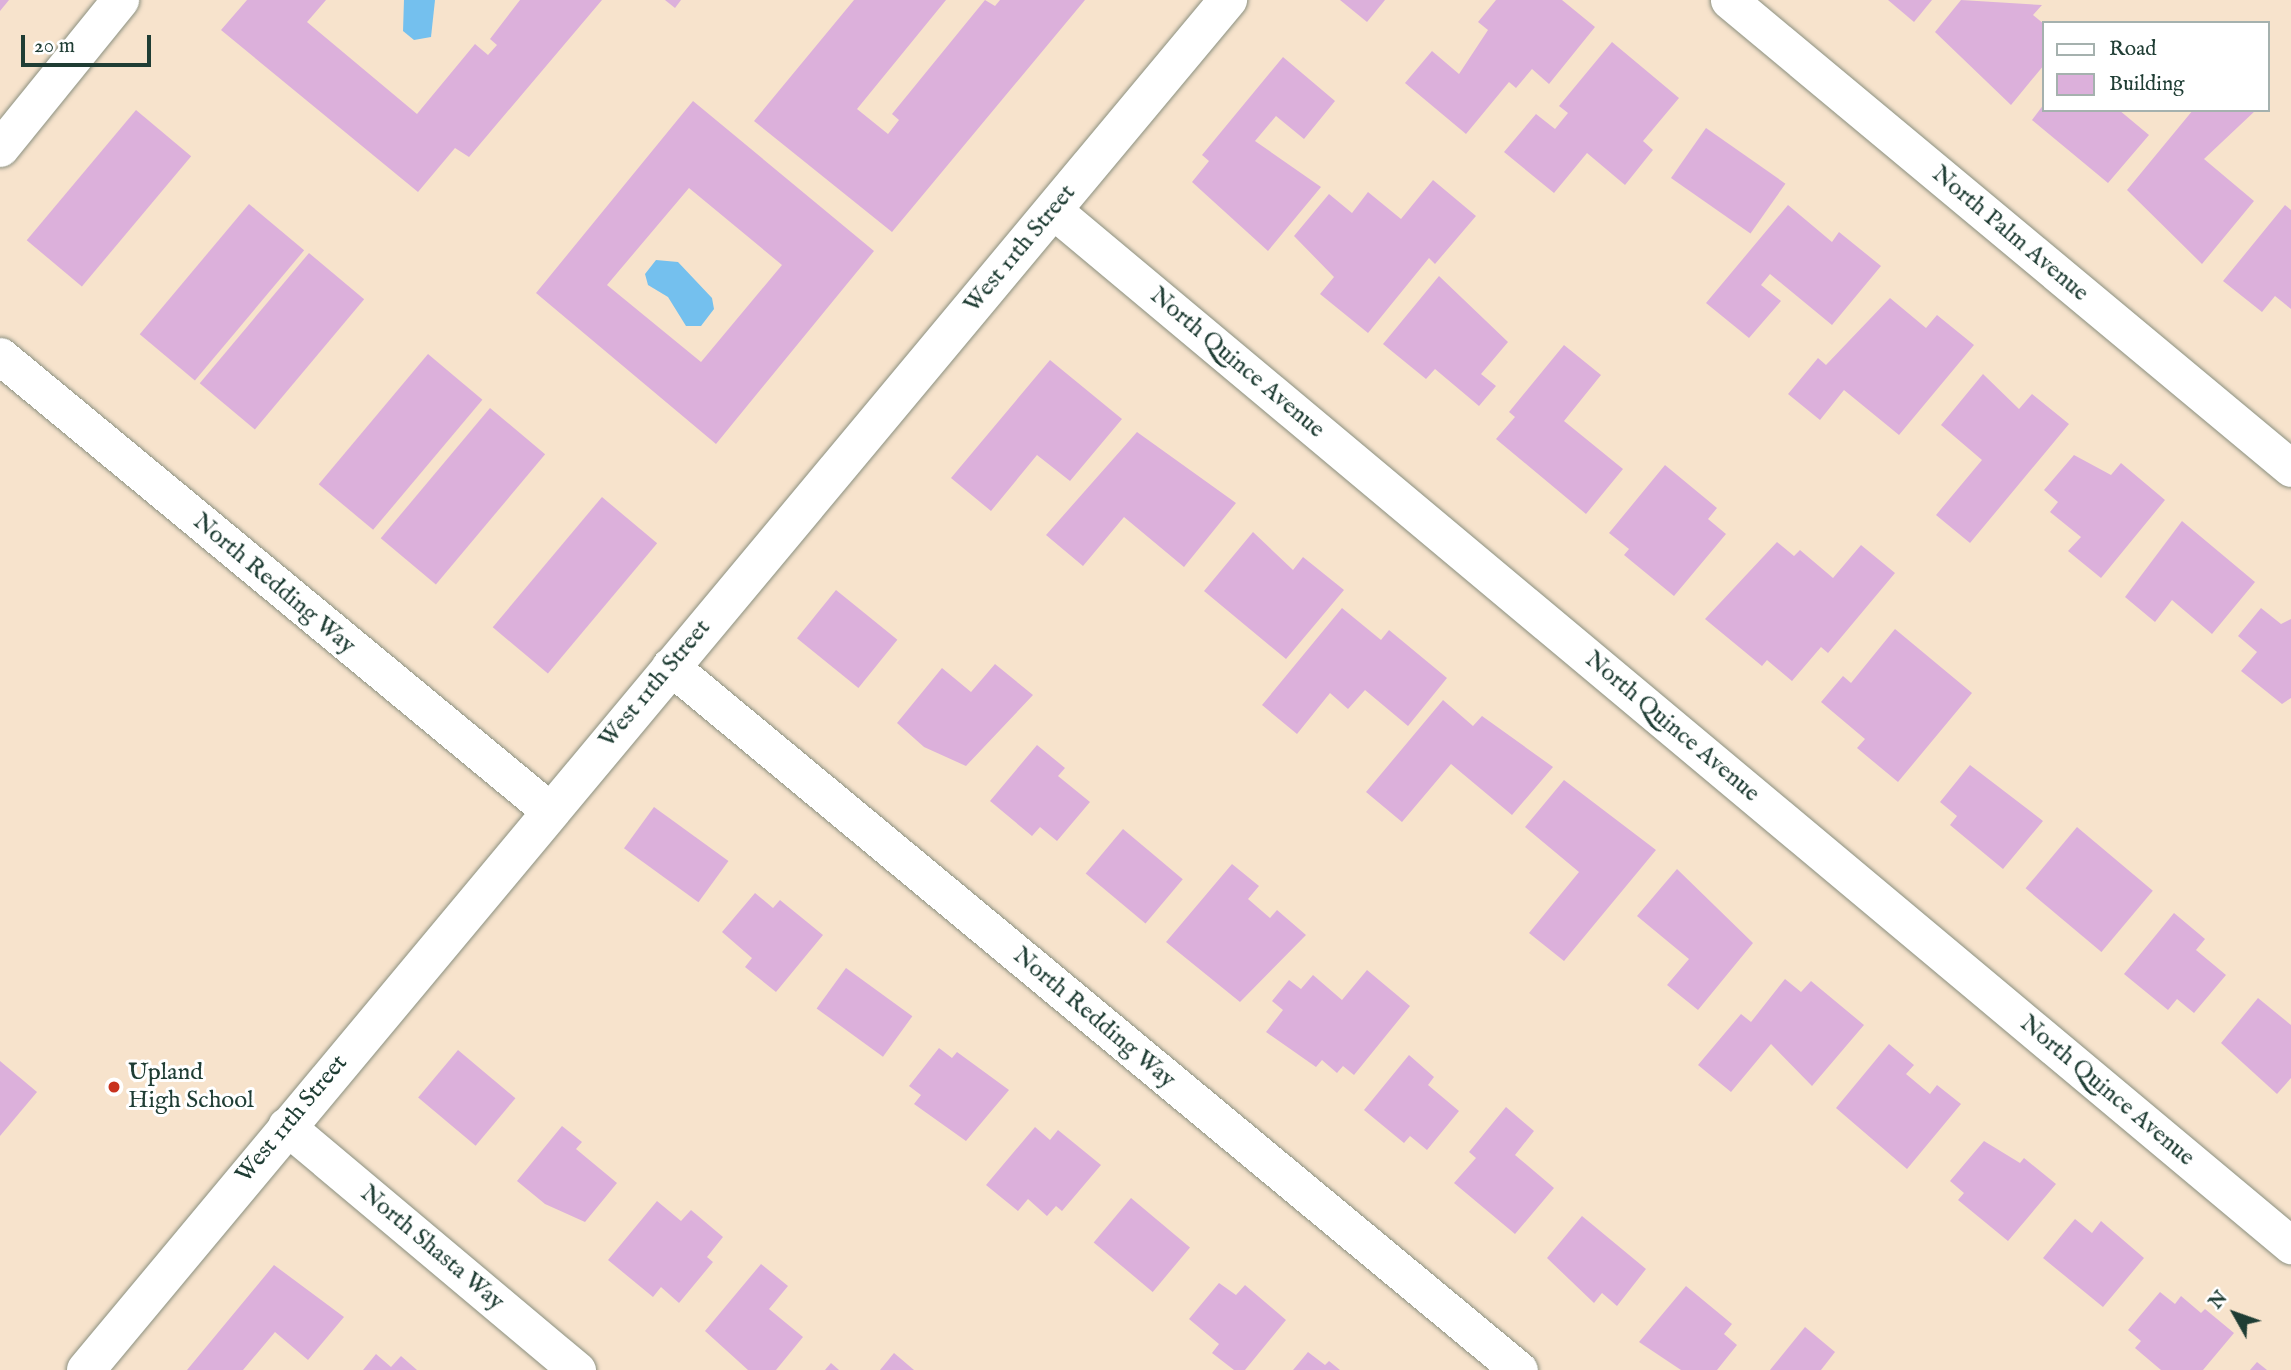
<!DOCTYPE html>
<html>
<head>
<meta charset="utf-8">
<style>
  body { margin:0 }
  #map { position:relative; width:2291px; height:1370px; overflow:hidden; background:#f7e3cc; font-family:"IM FELL English",serif }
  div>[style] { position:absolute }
  .water>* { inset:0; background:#74c0ee }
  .building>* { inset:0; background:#dcb0db; transform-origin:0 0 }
  .roads { filter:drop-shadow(0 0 2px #8b9080) drop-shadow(0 0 2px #8b9080) }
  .minor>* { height:37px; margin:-18.5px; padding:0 18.5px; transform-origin:18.5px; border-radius:18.5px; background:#fff }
  .tertiary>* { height:38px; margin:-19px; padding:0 19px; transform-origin:19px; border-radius:19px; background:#fff }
  .dots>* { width:19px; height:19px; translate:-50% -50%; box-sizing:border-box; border:4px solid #fff; border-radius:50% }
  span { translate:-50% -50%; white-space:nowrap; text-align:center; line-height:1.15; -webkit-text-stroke:6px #fff; paint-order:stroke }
  .street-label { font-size:24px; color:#1f3d34 }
  .poi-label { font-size:24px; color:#1f3d34 }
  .left { translate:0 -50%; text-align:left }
  .legend { position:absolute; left:2042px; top:21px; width:228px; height:91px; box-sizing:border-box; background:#fff; border:2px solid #a5b1ae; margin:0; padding:9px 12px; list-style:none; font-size:21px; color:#1f3d34 }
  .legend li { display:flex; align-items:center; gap:14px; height:35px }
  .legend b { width:35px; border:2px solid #a5b1ae }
  .north { position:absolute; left:2200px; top:1279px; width:70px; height:70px; -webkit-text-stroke:5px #fff; paint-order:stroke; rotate:310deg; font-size:19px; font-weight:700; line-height:28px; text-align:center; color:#1f3d34 }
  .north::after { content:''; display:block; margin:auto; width:24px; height:32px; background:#1f3d34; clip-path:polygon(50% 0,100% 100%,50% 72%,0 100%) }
  .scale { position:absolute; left:21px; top:35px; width:130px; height:32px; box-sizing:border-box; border:4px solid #1f3d34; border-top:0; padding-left:9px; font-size:21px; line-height:24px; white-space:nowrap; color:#1f3d34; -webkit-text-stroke:5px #fff; paint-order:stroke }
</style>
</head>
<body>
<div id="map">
  <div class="water">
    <i style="clip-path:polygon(404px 0,435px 0,431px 37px,414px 40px,403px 31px)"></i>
    <i style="clip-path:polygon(656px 260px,678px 262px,712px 298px,714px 309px,701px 326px,686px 326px,668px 297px,648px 285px,645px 274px)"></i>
  </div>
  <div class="building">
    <i style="clip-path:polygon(0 0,9px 0,0 11px)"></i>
    <i style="clip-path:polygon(247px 0,326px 0,307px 22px,417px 114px,475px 44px,488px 55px,497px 45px,490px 39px,520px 0,602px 0,469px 157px,455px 148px,418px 192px,221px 30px)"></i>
    <i style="clip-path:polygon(665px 0,681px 0,675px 8px)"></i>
    <i style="clip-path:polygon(854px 0,946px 0,857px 109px,888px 134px,899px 120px,892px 114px,985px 0,995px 6px,1000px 0,1085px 0,892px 232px,754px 121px)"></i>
    <i style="clip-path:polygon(1340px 0,1385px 0,1367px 22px)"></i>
    <i style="clip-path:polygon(1496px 0,1562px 0,1595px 27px,1549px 84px,1532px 69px,1516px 88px,1509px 82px,1466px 134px,1405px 83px,1432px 51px,1459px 74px,1488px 30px,1478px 22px)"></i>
    <i style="clip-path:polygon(1888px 0,1932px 0,1914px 22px)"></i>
    <i style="clip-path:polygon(1961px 0,2042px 5px,2033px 15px,2044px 24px,2044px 65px,2011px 105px,1935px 32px)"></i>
    <i style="clip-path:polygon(1612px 42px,1679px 98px,1643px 141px,1653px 150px,1625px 185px,1587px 153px,1554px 193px,1504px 152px,1536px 114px,1555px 129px,1568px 113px,1559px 106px)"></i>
    <i style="clip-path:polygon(1283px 57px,1335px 101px,1304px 139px,1276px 116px,1255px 141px,1321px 187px,1268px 251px,1192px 182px,1209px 161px,1202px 155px)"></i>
    <i style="clip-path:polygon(evenodd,693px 101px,874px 251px,716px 444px,536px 293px,693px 101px,689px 188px,782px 265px,701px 362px,607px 285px,689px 188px)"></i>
    <i style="clip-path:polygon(2044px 104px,2044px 110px,2119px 110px,2149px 135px,2108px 183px,2032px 120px)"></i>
    <i style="left:136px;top:110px;width:72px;height:170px;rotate:40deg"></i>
    <i style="clip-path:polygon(2193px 110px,2256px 110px,2204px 159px,2254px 201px,2202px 264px,2127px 190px)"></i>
    <i style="left:1706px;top:128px;width:97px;height:61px;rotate:35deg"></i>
    <i style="clip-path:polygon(1433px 180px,1476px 216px,1435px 264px,1429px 258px,1368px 333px,1320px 294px,1334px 277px,1294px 236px,1329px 194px,1352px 213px,1368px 192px,1401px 219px)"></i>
    <i style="left:249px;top:204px;width:72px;height:170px;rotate:40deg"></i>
    <i style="clip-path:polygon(1788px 205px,1832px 242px,1839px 232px,1881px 266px,1832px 325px,1770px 274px,1761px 285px,1781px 301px,1749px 338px,1706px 303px)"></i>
    <i style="clip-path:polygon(2285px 205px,2291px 210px,2291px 309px,2275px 296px,2262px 312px,2223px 281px)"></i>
    <i style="left:309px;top:253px;width:72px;height:170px;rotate:40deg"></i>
    <i style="clip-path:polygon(1439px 276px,1508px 342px,1481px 374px,1496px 386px,1479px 406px,1435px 369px,1426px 379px,1383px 344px)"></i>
    <i style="clip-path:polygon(1890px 298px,1926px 328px,1937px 315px,1974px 345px,1899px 435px,1844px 390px,1820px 420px,1788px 394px,1818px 358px,1826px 365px)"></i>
    <i style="clip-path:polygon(1564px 345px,1601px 375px,1564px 421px,1623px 469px,1586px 514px,1496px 439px,1515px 417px,1509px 412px)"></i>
    <i style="left:428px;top:354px;width:71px;height:170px;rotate:40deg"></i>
    <i style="clip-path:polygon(1050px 360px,1122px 419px,1070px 481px,1037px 455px,991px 511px,951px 478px)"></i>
    <i style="clip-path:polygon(1983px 374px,2019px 409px,2032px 394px,2069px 424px,1970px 543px,1936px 515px,1982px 460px,1941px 425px)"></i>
    <i style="left:490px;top:408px;width:72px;height:170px;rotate:40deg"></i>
    <i style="clip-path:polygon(1137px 432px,1236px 503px,1184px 567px,1124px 517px,1083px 566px,1046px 535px)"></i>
    <i style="clip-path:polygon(2074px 455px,2111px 475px,2121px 463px,2165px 500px,2101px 578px,2068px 551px,2081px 537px,2050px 512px,2058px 502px,2044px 490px)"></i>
    <i style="clip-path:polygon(1665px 465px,1717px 508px,1708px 519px,1726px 534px,1674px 596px,1624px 555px,1629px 549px,1609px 533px)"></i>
    <i style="left:602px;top:497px;width:72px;height:170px;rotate:40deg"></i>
    <i style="clip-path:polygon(2182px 521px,2255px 582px,2212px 634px,2172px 600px,2155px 622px,2125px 597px)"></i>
    <i style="clip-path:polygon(1253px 532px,1293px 570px,1303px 557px,1344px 590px,1286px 659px,1204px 591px)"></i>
    <i style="clip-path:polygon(1777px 542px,1794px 556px,1800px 550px,1833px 578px,1861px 545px,1895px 573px,1828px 653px,1821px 647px,1792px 681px,1767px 660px,1762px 666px,1705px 619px)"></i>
    <i style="left:836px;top:590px;width:79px;height:62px;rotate:39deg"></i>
    <i style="clip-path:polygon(1342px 608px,1381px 640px,1389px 630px,1447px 678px,1408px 726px,1365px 690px,1348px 709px,1330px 693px,1297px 734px,1262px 705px)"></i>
    <i style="clip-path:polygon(2261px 608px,2281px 624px,2291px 619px,2291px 698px,2282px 704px,2241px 671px,2257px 652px,2238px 636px)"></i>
    <i style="clip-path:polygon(1895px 629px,1972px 693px,1898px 782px,1857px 748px,1865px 739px,1821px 702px,1843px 676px,1851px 683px)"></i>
    <i style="clip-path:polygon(995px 664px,1033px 695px,966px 766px,924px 747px,897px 723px,942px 668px,971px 692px)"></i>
    <i style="clip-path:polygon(1443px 700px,1473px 726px,1482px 716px,1553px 767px,1512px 815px,1451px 764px,1402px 822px,1366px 792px)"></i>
    <i style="clip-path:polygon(1037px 745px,1065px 768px,1058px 776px,1090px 802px,1057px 841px,1040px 827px,1032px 836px,990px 801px)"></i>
    <i style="clip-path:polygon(1970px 765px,2043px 821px,2003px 869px,1950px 825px,1957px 816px,1940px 802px)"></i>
    <i style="clip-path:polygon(1564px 780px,1656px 850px,1564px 961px,1529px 933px,1579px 872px,1525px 827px)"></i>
    <i style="left:654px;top:807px;width:92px;height:51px;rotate:36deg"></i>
    <i style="left:2077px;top:827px;width:99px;height:80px;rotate:40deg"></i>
    <i style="left:1123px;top:829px;width:78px;height:58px;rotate:40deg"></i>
    <i style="clip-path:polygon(1232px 864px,1259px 886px,1248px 899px,1270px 918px,1277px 910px,1306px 935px,1240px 1002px,1166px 942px)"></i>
    <i style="clip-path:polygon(1677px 869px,1753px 943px,1698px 1010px,1667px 985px,1689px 959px,1637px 916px)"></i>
    <i style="clip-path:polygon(755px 893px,773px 908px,780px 900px,823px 935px,776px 992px,745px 967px,752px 958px,722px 932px)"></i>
    <i style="clip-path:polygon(2174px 913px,2205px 939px,2196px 950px,2226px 975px,2194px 1013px,2177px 999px,2168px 1010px,2124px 974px)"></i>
    <i style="left:846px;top:968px;width:82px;height:50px;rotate:36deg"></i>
    <i style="clip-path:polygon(1367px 970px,1410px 1006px,1354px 1075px,1343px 1066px,1337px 1073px,1322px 1060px,1316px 1067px,1266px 1032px,1283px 1010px,1272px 1001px,1289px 980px,1301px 989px,1313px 975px,1342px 1000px)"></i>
    <i style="clip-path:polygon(1785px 979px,1801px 992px,1811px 981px,1864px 1025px,1812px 1086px,1771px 1044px,1731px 1092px,1698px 1065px,1741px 1014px,1751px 1022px)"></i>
    <i style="clip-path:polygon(2258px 998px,2291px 1025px,2291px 1078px,2277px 1094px,2221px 1043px)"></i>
    <i style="clip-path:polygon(1889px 1044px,1914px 1065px,1906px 1074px,1930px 1094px,1937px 1085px,1961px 1104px,1907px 1169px,1836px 1108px)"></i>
    <i style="clip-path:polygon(939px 1048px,952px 1058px,957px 1052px,1009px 1090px,966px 1141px,914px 1104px,921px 1095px,909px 1086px)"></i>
    <i style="left:458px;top:1050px;width:75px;height:62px;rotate:40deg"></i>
    <i style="clip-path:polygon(1409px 1055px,1434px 1077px,1428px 1085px,1459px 1111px,1427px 1150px,1410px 1136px,1404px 1143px,1364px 1110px)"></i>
    <i style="clip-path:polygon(0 1061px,37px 1092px,0 1136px)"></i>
    <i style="clip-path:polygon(1506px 1107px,1534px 1131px,1515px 1155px,1554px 1188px,1515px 1234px,1454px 1183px,1476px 1158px,1469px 1152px)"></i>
    <i style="clip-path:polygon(562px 1126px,582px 1142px,576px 1149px,617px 1183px,585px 1222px,545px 1204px,517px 1181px)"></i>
    <i style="clip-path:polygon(1035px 1127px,1050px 1140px,1058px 1130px,1101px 1165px,1062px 1211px,1056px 1206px,1047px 1216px,1028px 1199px,1018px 1211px,986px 1185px)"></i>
    <i style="clip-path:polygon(1984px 1141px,2020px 1163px,2024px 1158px,2056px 1184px,2008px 1241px,1958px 1200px,1964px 1193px,1950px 1181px)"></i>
    <i style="left:1131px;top:1198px;width:77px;height:58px;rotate:40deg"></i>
    <i style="clip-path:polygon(657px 1201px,681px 1221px,691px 1210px,723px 1237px,707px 1257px,713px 1262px,679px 1303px,661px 1287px,653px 1297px,608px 1260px)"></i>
    <i style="clip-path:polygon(1582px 1216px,1646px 1269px,1617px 1306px,1602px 1293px,1594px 1303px,1547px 1258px)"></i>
    <i style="clip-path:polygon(2075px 1219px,2092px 1233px,2101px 1221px,2144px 1258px,2103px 1307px,2043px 1258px)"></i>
    <i style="clip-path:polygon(761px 1264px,788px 1286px,769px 1309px,803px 1337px,776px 1370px,748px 1370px,705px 1331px)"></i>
    <i style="clip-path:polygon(274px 1265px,344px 1317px,308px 1360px,275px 1332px,243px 1370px,187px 1370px)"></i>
    <i style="clip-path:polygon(1219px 1283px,1236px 1295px,1245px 1285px,1286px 1320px,1245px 1370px,1234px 1370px,1212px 1353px,1219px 1344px,1189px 1319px)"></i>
    <i style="clip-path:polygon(1686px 1286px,1732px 1324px,1724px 1334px,1737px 1345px,1717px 1370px,1681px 1370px,1639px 1342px)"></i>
    <i style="clip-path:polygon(2160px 1292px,2175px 1304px,2181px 1296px,2201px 1313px,2205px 1309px,2234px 1333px,2203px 1370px,2161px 1370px,2135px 1348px,2141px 1341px,2128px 1330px)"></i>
    <i style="clip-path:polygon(1805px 1327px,1835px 1352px,1821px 1370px,1770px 1370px)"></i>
    <i style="clip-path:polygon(1308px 1352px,1325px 1365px,1329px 1361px,1340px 1370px,1293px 1370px)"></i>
    <i style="clip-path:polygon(894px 1353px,914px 1370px,880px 1370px)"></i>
    <i style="clip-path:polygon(376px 1354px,391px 1367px,401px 1356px,417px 1370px,363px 1370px)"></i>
    <i style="clip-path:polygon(2257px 1362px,2267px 1370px,2250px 1370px)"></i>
    <i style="clip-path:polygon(831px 1363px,839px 1370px,825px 1370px)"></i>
  </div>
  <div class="roads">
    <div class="minor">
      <i style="left:1729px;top:0;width:731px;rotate:39.79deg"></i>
      <i style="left:0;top:148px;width:191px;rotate:-51deg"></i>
      <i style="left:1053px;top:210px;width:1614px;rotate:39.9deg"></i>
      <i style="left:0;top:356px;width:712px;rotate:39.59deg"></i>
      <i style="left:670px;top:666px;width:1103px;rotate:39.67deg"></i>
      <i style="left:286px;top:1126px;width:380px;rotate:40deg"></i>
    </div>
    <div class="tertiary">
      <i style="left:86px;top:1370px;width:1784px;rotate:-50.19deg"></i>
    </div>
  </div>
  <div class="dots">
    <i style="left:114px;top:1087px;background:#c8321e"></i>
  </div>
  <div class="street-label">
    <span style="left:2010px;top:234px;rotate:40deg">North Palm Avenue</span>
    <span style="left:1020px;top:249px;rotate:-50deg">West 11th Street</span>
    <span style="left:1237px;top:363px;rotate:40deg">North Quince Avenue</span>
    <span style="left:274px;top:584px;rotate:40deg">North Redding Way</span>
    <span style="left:655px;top:684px;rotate:-50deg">West 11th Street</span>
    <span style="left:1672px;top:727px;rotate:40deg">North Quince Avenue</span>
    <span style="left:1094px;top:1018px;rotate:40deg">North Redding Way</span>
    <span style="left:2107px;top:1091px;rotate:40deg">North Quince Avenue</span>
    <span style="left:292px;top:1119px;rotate:-50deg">West 11th Street</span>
    <span style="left:432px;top:1248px;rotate:40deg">North Shasta Way</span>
  </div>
  <div class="poi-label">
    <span class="left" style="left:128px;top:1087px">Upland<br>High School</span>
  </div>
  <ul class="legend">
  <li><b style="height:9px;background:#fff"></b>Road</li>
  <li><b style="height:19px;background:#dcb0db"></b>Building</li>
  </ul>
  <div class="north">N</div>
  <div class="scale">20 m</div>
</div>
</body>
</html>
